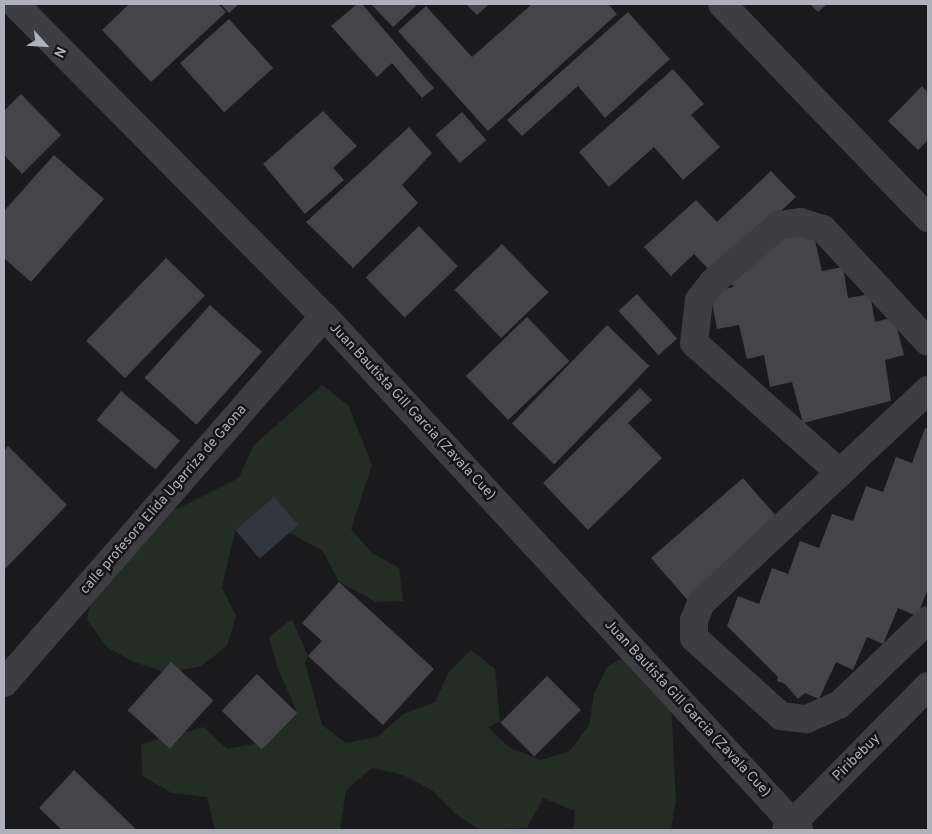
<!DOCTYPE html>
<html>
<head>
<meta charset="utf-8">
<style>
  body { margin:0 }
  #map { position:relative; width:932px; height:834px; overflow:hidden; background:#1a1a1c; font-family:Overpass,sans-serif }
  div>[style] { position:absolute }
  .green>* { inset:0; background:#242c26 }
  .water>* { inset:0; background:#31373f; transform-origin:0 0 }
  .building>* { inset:0; background:#454549; transform-origin:0 0 }
  .minor>* { height:28px; margin:-14px; padding:0 14px; transform-origin:14px; border-radius:14px; background:#3d3d42 }
  span { translate:-50% -50%; white-space:nowrap; text-align:center; line-height:1.15; -webkit-text-stroke:5px #151517; paint-order:stroke }
  .street-label { font-size:14px; color:#aeb0ba }
  .frame { position:absolute; inset:0; border:5px solid #aeb0ba; pointer-events:none }
  .north { position:absolute; left:20px; top:20px; width:50px; height:50px; -webkit-text-stroke:4px #151517; paint-order:stroke; rotate:116deg; font-size:14px; font-weight:700; line-height:20px; text-align:center; color:#aeb0ba }
  .north::after { content:''; display:block; margin:auto; width:18px; height:22px; background:#aeb0ba; clip-path:polygon(50% 0,100% 100%,50% 72%,0 100%) }
</style>
</head>
<body>
<div id="map">
  <div class="green">
    <i style="clip-path:polygon(322px 385px,348px 405px,372px 465px,351px 529px,372px 553px,399px 568px,403px 601px,376px 602px,339px 582px,323px 551px,267px 521px,235px 530px,222px 588px,236px 616px,227px 646px,201px 666px,168px 673px,134px 662px,107px 647px,87px 620px,93px 588px,147px 517px,179px 508px,239px 478px,253px 446px)"></i>
    <i style="clip-path:polygon(292px 619px,308px 656px,305px 663px,322px 725px,346px 743px,377px 737px,403px 714px,435px 702px,449px 672px,471px 650px,495px 669px,500px 722px,488px 727px,510px 748px,541px 760px,570px 751px,589px 725px,594px 694px,607px 667px,634px 651px,671px 704px,676px 800px,671px 830px,573px 830px,575px 811px,543px 798px,527px 828px,480px 830px,456px 814px,432px 790px,403px 775px,372px 768px,346px 790px,340px 830px,215px 830px,207px 797px,172px 793px,142px 776px,141px 744px,204px 727px,227px 749px,259px 743px,284px 724px,297px 712px,278px 669px,269px 637px)"></i>
  </div>
  <div class="water">
    <i style="left:274px;top:497px;width:37px;height:51px;rotate:49deg"></i>
  </div>
  <div class="building">
    <i style="clip-path:polygon(129px 4px,218px 4px,226px 12px,151px 82px,102px 30px)"></i>
    <i style="clip-path:polygon(221px 4px,239px 4px,229px 13px)"></i>
    <i style="clip-path:polygon(357px 4px,362px 4px,434px 88px,422px 98px,392px 63px,377px 77px,331px 26px)"></i>
    <i style="clip-path:polygon(371px 4px,418px 4px,393px 27px)"></i>
    <i style="clip-path:polygon(466px 4px,489px 4px,477px 15px)"></i>
    <i style="clip-path:polygon(532px 4px,608px 4px,617px 14px,488px 131px,398px 31px,426px 6px,472px 57px)"></i>
    <i style="clip-path:polygon(810px 4px,827px 4px,818px 12px)"></i>
    <i style="clip-path:polygon(628px 12px,670px 59px,605px 118px,578px 86px,522px 136px,507px 120px)"></i>
    <i style="left:229px;top:19px;width:66px;height:66px;rotate:48deg"></i>
    <i style="clip-path:polygon(673px 69px,704px 104px,691px 115px,720px 147px,683px 180px,654px 147px,609px 187px,579px 152px)"></i>
    <i style="clip-path:polygon(922px 86px,928px 93px,928px 140px,918px 150px,888px 121px)"></i>
    <i style="clip-path:polygon(21px 94px,61px 135px,22px 174px,4px 155px,4px 111px)"></i>
    <i style="clip-path:polygon(323px 111px,357px 146px,333px 168px,344px 180px,305px 214px,263px 164px)"></i>
    <i style="left:462px;top:112px;width:37px;height:35px;rotate:49deg"></i>
    <i style="clip-path:polygon(409px 127px,432px 153px,402px 185px,418px 203px,353px 268px,306px 222px)"></i>
    <i style="clip-path:polygon(54px 155px,104px 199px,31px 282px,4px 258px,4px 211px)"></i>
    <i style="clip-path:polygon(771px 171px,796px 197px,713px 274px,694px 254px,671px 276px,644px 247px,696px 200px,717px 222px)"></i>
    <i style="left:419px;top:226px;width:56px;height:74px;rotate:46deg"></i>
    <i style="clip-path:polygon(813px 232px,822px 271px,843px 267px,848px 298px,870px 294px,875px 322px,894px 317px,904px 355px,885px 360px,891px 401px,803px 423px,792px 382px,770px 387px,764px 355px,747px 359px,739px 325px,717px 329px,710px 292px,734px 287px,727px 279px,770px 241px)"></i>
    <i style="left:502px;top:244px;width:67px;height:66px;rotate:46deg"></i>
    <i style="left:166px;top:258px;width:54px;height:115px;rotate:44deg"></i>
    <i style="left:637px;top:294px;width:60px;height:25px;rotate:48deg"></i>
    <i style="left:210px;top:305px;width:70px;height:98px;rotate:42deg"></i>
    <i style="left:527px;top:317px;width:61px;height:85px;rotate:46deg"></i>
    <i style="left:607px;top:325px;width:59px;height:137px;rotate:44deg"></i>
    <i style="clip-path:polygon(640px 388px,652px 400px,628px 423px,662px 458px,588px 530px,543px 483px)"></i>
    <i style="left:121px;top:391px;width:77px;height:38px;rotate:40deg"></i>
    <i style="clip-path:polygon(925px 428px,928px 429px,928px 589px,917px 616px,898px 608px,883px 644px,867px 637px,853px 670px,836px 662px,819px 699px,805px 693px,798px 699px,785px 684px,777px 681px,778px 677px,727px 626px,738px 596px,759px 604px,772px 568px,788px 574px,800px 541px,819px 548px,832px 514px,853px 521px,866px 486px,883px 492px,896px 457px,912px 463px)"></i>
    <i style="clip-path:polygon(8px 446px,67px 505px,4px 570px,4px 451px)"></i>
    <i style="left:743px;top:478px;width:58px;height:122px;rotate:49deg"></i>
    <i style="clip-path:polygon(339px 582px,434px 669px,383px 725px,308px 656px,322px 641px,302px 623px)"></i>
    <i style="left:171px;top:662px;width:57px;height:65px;rotate:42deg"></i>
    <i style="left:257px;top:674px;width:56px;height:51px;rotate:44deg"></i>
    <i style="left:547px;top:676px;width:48px;height:66px;rotate:45deg"></i>
    <i style="clip-path:polygon(74px 770px,137px 830px,62px 830px,39px 808px)"></i>
  </div>
  <div class="minor">
    <i style="left:15px;top:4px;width:439px;rotate:45.3deg"></i>
    <i style="left:324px;top:316px;width:700px;rotate:47.26deg"></i>
    <i style="left:722px;top:4px;width:297px;rotate:46.1deg"></i>
    <i style="left:928px;top:390px;width:311px;rotate:136.8deg"></i>
    <i style="left:701px;top:603px;width:18px;rotate:112deg"></i>
    <i style="left:694px;top:620px;width:18px;rotate:90deg"></i>
    <i style="left:694px;top:638px;width:117px;rotate:41.9deg"></i>
    <i style="left:781px;top:716px;width:26px;rotate:7deg"></i>
    <i style="left:807px;top:719px;width:35px;rotate:-24deg"></i>
    <i style="left:839px;top:705px;width:123px;rotate:-43.7deg"></i>
    <i style="left:840px;top:473px;width:195px;rotate:-138.3deg"></i>
    <i style="left:694px;top:343px;width:43px;rotate:-83.4deg"></i>
    <i style="left:699px;top:300px;width:23px;rotate:-52deg"></i>
    <i style="left:713px;top:282px;width:87px;rotate:-40.8deg"></i>
    <i style="left:779px;top:225px;width:21px;rotate:-8deg"></i>
    <i style="left:800px;top:222px;width:24px;rotate:17deg"></i>
    <i style="left:823px;top:229px;width:154px;rotate:47.1deg"></i>
    <i style="left:4px;top:683px;width:487px;rotate:-48.9deg"></i>
    <i style="left:786px;top:830px;width:202px;rotate:-45.4deg"></i>
  </div>
  <div class="street-label">
    <span style="left:412px;top:412px;rotate:47deg">Juan Bautista Gill Garcia (Zavala Cue)</span>
    <span style="left:164px;top:500px;rotate:-49deg">calle profesora Elida Ugarriza de Gaona</span>
    <span style="left:687px;top:709px;rotate:47deg">Juan Bautista Gill Garcia (Zavala Cue)</span>
    <span style="left:857px;top:758px;rotate:-45deg">Piribebuy</span>
  </div>
  <div class="frame"></div>
  <div class="north">N</div>
</div>
</body>
</html>
